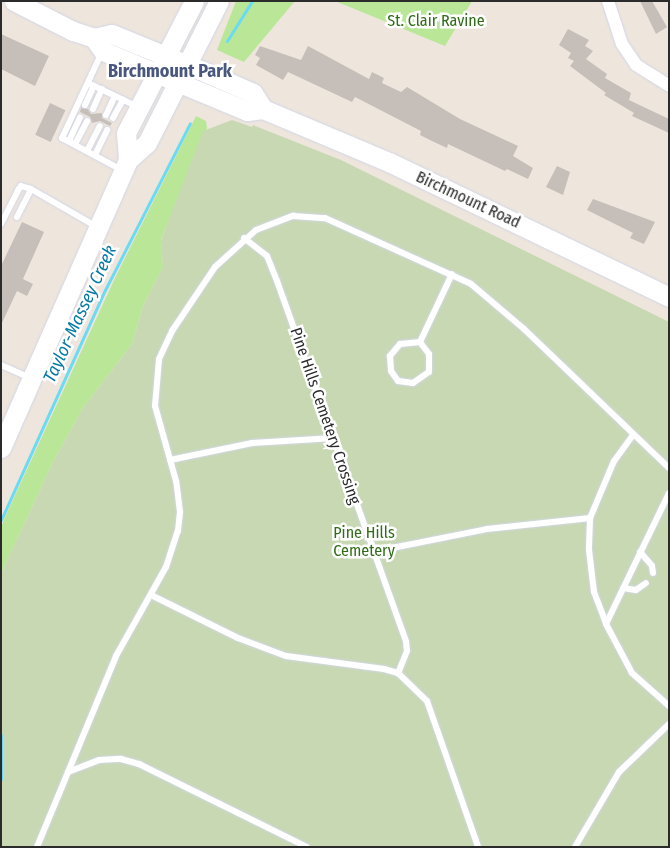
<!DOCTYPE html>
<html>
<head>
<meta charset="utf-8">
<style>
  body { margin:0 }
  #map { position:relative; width:670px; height:848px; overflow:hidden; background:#eee5dd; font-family:"Fira Sans Condensed",sans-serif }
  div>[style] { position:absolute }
  .green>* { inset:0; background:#b9e797 }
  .cemetery>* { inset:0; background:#c8d8b3 }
  .stream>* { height:3px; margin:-1.5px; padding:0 1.5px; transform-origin:1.5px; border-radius:1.5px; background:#6bdbf4 }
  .building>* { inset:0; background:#c6bfb9; transform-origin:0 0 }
  .roads { filter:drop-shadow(0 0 1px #d2d7e5) drop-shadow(0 0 1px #d2d7e5) }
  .service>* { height:6px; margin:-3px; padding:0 3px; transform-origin:3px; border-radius:3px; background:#fff }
  .minor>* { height:12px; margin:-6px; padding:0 6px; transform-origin:6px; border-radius:6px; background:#fff }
  .secondary>* { height:19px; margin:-9.5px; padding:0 9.5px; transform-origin:9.5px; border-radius:9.5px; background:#fff }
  span { translate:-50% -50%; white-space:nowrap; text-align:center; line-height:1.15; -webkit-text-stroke:5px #fff; paint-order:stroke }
  .park-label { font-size:16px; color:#306d17 }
  .street-label { font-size:16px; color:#2b2b2b }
  .neighbourhood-label { font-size:18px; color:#49577f; font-weight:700 }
  .water-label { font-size:18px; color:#077ba4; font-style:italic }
  .frame { position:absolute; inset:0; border:2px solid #2b2b2b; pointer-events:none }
</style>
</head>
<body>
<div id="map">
  <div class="green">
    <i style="clip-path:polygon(236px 1px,295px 1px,244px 62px,217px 50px)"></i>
    <i style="clip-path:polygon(335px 1px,472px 1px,445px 46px)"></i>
    <i style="clip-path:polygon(196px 116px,206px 121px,207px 128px,161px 239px,163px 267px,143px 306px,132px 344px,83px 408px,53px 462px,1px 574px,1px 527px,6px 515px,115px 278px)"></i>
  </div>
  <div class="cemetery">
    <i style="clip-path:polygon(232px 120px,252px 127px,253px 125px,341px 160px,669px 322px,669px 847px,1px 847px,1px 574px,53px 462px,83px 408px,132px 344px,143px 306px,163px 267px,161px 240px,203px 131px)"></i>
  </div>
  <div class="stream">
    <i style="left:227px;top:41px;width:47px;rotate:-58deg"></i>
    <i style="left:1px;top:520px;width:252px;rotate:-65.7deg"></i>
    <i style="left:105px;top:290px;width:187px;rotate:-63deg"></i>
    <i style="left:1px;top:735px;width:44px;rotate:90deg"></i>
  </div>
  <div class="building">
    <i style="clip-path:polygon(640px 1px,652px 1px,667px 27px,656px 34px)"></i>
    <i style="clip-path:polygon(568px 29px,589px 40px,585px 46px,593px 51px,586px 59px,607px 74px,605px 78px,631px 93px,629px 100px,669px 119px,669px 133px,632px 116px,634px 113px,604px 95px,606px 93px,570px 66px,574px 61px,568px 58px,571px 53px,559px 45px)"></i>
    <i style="clip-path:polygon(1px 34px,49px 56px,35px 86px,1px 69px)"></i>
    <i style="clip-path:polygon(260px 46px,301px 60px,308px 46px,369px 79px,372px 72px,384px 78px,382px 83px,401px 92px,407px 87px,460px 119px,518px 146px,513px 156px,533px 168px,528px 179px,507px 169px,505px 171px,448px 144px,447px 148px,434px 142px,420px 135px,421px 131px,355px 97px,352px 102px,288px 72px,283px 80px,256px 65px,260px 58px,255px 55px)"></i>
    <i style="left:50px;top:103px;width:17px;height:35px;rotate:25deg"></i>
    <i style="clip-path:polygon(81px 108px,88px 109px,91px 114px,102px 113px,102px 118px,112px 123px,110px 126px,100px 121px,92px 123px,90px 117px,80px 112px)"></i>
    <i style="clip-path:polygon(557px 166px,570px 172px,563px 195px,546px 187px)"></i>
    <i style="clip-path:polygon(593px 199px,655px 222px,644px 244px,630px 238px,633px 233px,587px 210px)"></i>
    <i style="clip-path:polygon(22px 222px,44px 232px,23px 279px,33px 284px,27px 296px,17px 291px,1px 325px,1px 266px)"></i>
  </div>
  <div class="roads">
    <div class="service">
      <i style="left:102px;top:52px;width:95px;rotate:114.9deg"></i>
      <i style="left:62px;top:138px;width:68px;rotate:28.1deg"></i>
      <i style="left:88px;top:83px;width:53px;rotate:25.6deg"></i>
      <i style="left:85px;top:105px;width:21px;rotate:-65deg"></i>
      <i style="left:93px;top:109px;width:22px;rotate:-66deg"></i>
      <i style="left:106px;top:115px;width:21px;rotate:-65deg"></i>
      <i style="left:113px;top:118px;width:21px;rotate:-61deg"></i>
      <i style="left:69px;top:141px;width:26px;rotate:-65deg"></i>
      <i style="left:75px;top:144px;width:26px;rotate:-62deg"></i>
      <i style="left:87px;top:151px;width:28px;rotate:-63deg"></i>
      <i style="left:95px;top:155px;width:28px;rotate:-64deg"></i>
      <i style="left:17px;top:217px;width:31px;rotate:-63deg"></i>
      <i style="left:31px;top:189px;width:76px;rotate:29.9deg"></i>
      <i style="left:1px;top:224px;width:38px;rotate:-63deg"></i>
      <i style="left:18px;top:190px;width:5px;rotate:-53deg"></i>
      <i style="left:21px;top:186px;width:10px;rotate:17deg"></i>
      <i style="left:244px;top:238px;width:29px;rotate:38deg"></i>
      <i style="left:267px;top:256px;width:27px;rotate:68deg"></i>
      <i style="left:277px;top:281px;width:383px;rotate:70.3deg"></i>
      <i style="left:406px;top:642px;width:9px;rotate:84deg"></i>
      <i style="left:407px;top:651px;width:24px;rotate:112deg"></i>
      <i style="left:398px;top:673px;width:40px;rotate:44deg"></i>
      <i style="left:427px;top:701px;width:155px;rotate:70.7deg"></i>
      <i style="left:420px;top:342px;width:20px;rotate:174deg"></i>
      <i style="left:400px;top:344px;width:16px;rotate:130deg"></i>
      <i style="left:390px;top:356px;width:15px;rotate:86deg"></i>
      <i style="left:391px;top:371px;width:12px;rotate:55deg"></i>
      <i style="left:398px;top:381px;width:15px;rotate:8deg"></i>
      <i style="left:413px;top:383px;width:19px;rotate:-35deg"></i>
      <i style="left:429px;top:372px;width:18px;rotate:-90deg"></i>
      <i style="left:429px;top:354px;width:15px;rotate:-127deg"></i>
      <i style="left:420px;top:342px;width:75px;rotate:-64.8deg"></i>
      <i style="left:1px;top:365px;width:32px;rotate:24deg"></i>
      <i style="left:633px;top:435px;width:32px;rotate:126deg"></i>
      <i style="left:614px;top:461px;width:62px;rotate:112.8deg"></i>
      <i style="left:590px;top:518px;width:32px;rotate:92deg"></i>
      <i style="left:589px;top:550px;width:42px;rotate:83.2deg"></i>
      <i style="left:594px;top:592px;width:34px;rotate:69deg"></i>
      <i style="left:606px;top:624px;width:55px;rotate:62deg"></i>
      <i style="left:632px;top:673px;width:50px;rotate:41.7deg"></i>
      <i style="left:170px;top:460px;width:84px;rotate:-11.7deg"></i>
      <i style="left:252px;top:443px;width:82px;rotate:-3.5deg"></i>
      <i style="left:372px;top:552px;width:117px;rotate:-11.3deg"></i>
      <i style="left:487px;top:529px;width:104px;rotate:-6.1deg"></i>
      <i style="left:640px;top:552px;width:18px;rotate:49deg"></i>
      <i style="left:652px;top:566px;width:7px;rotate:82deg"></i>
      <i style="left:623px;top:588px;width:13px;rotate:9deg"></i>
      <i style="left:636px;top:590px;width:12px;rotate:-35deg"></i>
      <i style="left:151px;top:595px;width:97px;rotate:26.3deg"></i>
      <i style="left:238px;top:638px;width:51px;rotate:20.6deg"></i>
      <i style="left:286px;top:656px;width:99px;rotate:7.6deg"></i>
      <i style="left:384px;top:669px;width:15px;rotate:16deg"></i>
      <i style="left:606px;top:624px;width:145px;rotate:-64.3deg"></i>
      <i style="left:68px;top:772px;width:33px;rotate:-21deg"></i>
      <i style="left:99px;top:760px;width:22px;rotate:-3deg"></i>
      <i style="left:121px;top:759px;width:19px;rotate:16deg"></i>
      <i style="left:139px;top:764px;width:187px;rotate:26.3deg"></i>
      <i style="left:37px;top:847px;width:207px;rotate:-67.5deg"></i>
      <i style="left:116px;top:656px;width:102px;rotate:-60.7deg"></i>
      <i style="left:166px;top:567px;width:38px;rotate:-72deg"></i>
      <i style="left:178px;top:531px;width:19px;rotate:-84deg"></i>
      <i style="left:180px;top:512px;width:31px;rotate:-97deg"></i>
      <i style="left:176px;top:481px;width:78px;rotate:-105.6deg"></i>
      <i style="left:155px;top:406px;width:47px;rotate:-85.1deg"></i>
      <i style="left:159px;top:359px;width:31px;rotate:-65deg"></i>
      <i style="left:172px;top:331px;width:77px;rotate:-56.1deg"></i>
      <i style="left:215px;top:267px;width:55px;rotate:-42.1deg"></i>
      <i style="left:256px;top:230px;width:40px;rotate:-21deg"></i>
      <i style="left:293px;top:216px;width:32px;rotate:4deg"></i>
      <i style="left:325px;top:218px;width:160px;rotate:24.3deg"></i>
      <i style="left:471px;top:284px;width:70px;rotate:40.3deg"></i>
      <i style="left:524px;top:329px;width:201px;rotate:43.8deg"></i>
      <i style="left:575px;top:847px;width:87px;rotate:-59.6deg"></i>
      <i style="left:619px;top:772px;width:69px;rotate:-43.8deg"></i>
    </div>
    <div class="minor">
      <i style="left:608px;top:1px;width:45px;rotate:72deg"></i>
      <i style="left:622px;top:44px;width:25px;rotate:56deg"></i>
      <i style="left:636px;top:65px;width:39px;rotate:32deg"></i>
    </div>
    <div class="secondary">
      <i style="left:14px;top:1px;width:66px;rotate:27deg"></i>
      <i style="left:73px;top:31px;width:22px;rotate:18deg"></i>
      <i style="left:94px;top:38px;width:18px;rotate:-13deg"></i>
      <i style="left:112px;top:34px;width:103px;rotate:22.3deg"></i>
      <i style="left:207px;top:73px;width:50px;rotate:23.5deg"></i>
      <i style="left:253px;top:93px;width:19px;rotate:58deg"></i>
      <i style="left:94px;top:38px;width:16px;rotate:55deg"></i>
      <i style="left:103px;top:51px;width:156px;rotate:22.6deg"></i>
      <i style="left:247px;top:111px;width:16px;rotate:-7deg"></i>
      <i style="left:263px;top:109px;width:139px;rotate:22.9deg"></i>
      <i style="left:391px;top:163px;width:309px;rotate:25.7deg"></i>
      <i style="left:128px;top:160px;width:27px;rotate:-94deg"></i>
      <i style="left:126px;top:133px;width:148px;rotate:-62.7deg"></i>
      <i style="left:1px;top:448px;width:315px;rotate:-66.2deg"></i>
      <i style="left:128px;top:160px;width:25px;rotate:-42deg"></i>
      <i style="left:147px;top:143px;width:159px;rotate:-63.1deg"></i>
    </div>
  </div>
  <div class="park-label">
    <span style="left:436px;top:21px">St. Clair Ravine</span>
    <span style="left:364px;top:542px">Pine Hills<br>Cemetery</span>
  </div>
  <div class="street-label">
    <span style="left:468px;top:200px;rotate:25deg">Birchmount Road</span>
    <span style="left:325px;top:416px;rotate:71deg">Pine Hills Cemetery Crossing</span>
  </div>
  <div class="neighbourhood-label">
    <span style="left:170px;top:71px">Birchmount Park</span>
  </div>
  <div class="water-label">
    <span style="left:80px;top:314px;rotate:-65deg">Taylor-Massey Creek</span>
  </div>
  <div class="frame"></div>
</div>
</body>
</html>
